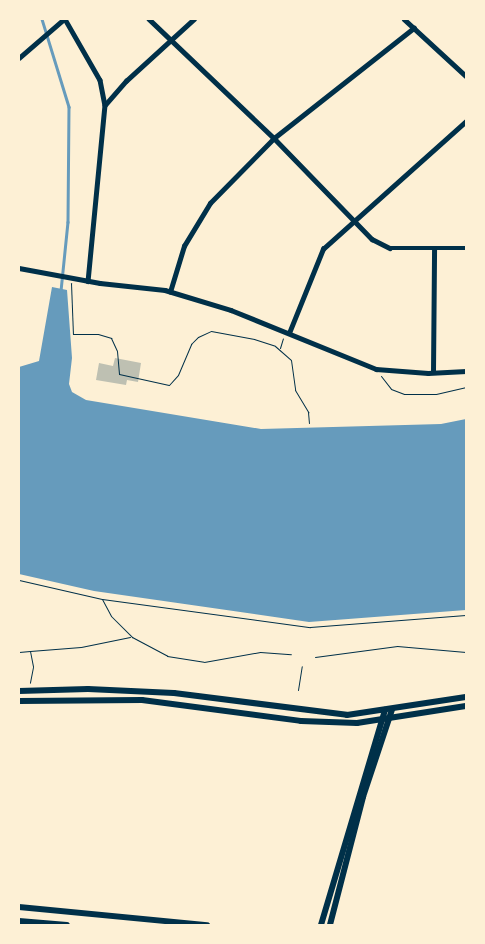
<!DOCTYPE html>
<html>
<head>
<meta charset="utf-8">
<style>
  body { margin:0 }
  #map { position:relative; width:485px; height:944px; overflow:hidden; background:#fdf0d5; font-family:"Public Sans",sans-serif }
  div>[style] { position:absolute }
  .water>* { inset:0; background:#669bbc }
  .stream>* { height:2.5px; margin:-1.25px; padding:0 1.25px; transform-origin:1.25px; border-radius:1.25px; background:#669bbc }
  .building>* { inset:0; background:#bec0b2 }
  .path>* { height:1px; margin:-0.5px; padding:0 0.5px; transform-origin:0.5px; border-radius:0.5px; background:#003049 }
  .minor>* { height:4.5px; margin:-2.25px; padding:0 2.25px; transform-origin:2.25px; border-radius:2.25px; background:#003049 }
  .tertiary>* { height:5.5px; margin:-2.75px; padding:0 2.75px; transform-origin:2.75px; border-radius:2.75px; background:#003049 }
  .secondary>* { height:6px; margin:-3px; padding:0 3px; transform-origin:3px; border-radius:3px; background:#003049 }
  span { translate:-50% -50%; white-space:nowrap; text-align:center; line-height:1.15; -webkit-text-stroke:5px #fdf0d5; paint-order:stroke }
  .frame { position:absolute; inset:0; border:20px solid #fdf0d5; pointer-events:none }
</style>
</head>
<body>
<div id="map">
  <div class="water">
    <i style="clip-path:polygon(52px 287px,67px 290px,72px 358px,69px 384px,72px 392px,86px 400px,261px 429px,441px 424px,466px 419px,466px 610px,309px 622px,94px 591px,19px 574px,19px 367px,39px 361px)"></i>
  </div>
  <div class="stream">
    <i style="left:42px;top:19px;width:92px;rotate:72.9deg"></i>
    <i style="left:69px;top:107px;width:115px;rotate:90.5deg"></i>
    <i style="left:68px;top:222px;width:69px;rotate:95.8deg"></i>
  </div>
  <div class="building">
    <i style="clip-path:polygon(115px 358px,141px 363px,138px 382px,127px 380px,126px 385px,96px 380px,99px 363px,113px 366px)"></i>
  </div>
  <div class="path">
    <i style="left:71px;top:283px;width:51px;rotate:87.8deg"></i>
    <i style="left:73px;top:334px;width:25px"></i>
    <i style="left:98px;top:334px;width:14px;rotate:17deg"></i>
    <i style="left:111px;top:338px;width:14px;rotate:65deg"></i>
    <i style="left:117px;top:351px;width:23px;rotate:85deg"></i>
    <i style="left:119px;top:374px;width:51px;rotate:12.4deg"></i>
    <i style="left:169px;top:385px;width:13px;rotate:-48deg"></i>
    <i style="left:178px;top:375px;width:34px;rotate:-67deg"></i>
    <i style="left:191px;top:344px;width:10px;rotate:-45deg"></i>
    <i style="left:198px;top:337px;width:14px;rotate:-25deg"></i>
    <i style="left:211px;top:331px;width:44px;rotate:10.5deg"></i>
    <i style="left:254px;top:339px;width:22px;rotate:18deg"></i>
    <i style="left:275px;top:346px;width:21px;rotate:41deg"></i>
    <i style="left:291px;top:360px;width:30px;rotate:82deg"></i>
    <i style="left:295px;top:390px;width:26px;rotate:59deg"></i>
    <i style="left:308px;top:412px;width:11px;rotate:85deg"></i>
    <i style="left:280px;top:348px;width:10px;rotate:-73deg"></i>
    <i style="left:381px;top:376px;width:16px;rotate:52deg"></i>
    <i style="left:391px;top:389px;width:14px;rotate:21deg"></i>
    <i style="left:404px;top:394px;width:32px"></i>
    <i style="left:436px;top:394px;width:31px;rotate:-13deg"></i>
    <i style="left:19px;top:580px;width:85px;rotate:12.9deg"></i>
    <i style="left:102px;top:599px;width:210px;rotate:7.7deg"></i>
    <i style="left:310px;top:627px;width:156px;rotate:-4.4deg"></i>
    <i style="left:102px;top:599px;width:19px;rotate:62deg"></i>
    <i style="left:111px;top:616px;width:30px;rotate:45deg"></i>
    <i style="left:132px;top:637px;width:40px;rotate:28deg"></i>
    <i style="left:167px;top:656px;width:37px;rotate:9deg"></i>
    <i style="left:204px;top:662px;width:57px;rotate:-10.1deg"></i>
    <i style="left:260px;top:652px;width:31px;rotate:4deg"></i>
    <i style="left:30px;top:651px;width:51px;rotate:-4.5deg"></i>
    <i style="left:81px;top:647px;width:50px;rotate:-11.5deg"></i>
    <i style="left:19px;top:652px;width:11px;rotate:-5deg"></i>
    <i style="left:30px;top:651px;width:16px;rotate:79deg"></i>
    <i style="left:33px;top:667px;width:16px;rotate:101deg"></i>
    <i style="left:315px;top:657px;width:83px;rotate:-7.6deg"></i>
    <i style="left:397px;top:646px;width:69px;rotate:5deg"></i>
    <i style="left:298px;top:690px;width:24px;rotate:-81deg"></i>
  </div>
  <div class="minor">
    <i style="left:65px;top:19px;width:70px;rotate:60.2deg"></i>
    <i style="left:100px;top:80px;width:25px;rotate:79deg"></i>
    <i style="left:105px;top:105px;width:177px;rotate:95.5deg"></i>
    <i style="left:149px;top:19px;width:173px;rotate:43.6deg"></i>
    <i style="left:274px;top:138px;width:141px;rotate:45.9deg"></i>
    <i style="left:372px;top:239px;width:20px;rotate:27deg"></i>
    <i style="left:390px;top:248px;width:76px"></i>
    <i style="left:404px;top:19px;width:84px;rotate:42.6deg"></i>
    <i style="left:19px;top:58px;width:60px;rotate:-40.9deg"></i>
    <i style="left:105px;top:105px;width:32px;rotate:-49deg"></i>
    <i style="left:126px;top:81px;width:92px;rotate:-42.4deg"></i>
    <i style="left:19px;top:268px;width:82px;rotate:10.5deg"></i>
    <i style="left:100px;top:283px;width:65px;rotate:6.1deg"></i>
    <i style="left:165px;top:290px;width:69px;rotate:16.9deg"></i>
    <i style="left:231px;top:310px;width:157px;rotate:22.1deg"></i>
    <i style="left:376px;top:369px;width:52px;rotate:4.4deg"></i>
    <i style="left:428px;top:373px;width:38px;rotate:-3deg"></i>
    <i style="left:170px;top:292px;width:48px;rotate:-73.1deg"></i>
    <i style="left:184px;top:246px;width:50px;rotate:-58.8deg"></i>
    <i style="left:210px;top:203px;width:91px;rotate:-45.4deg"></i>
    <i style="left:274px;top:138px;width:178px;rotate:-38.2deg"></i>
    <i style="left:289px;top:333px;width:91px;rotate:-68deg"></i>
    <i style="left:323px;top:249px;width:192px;rotate:-41.8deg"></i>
    <i style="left:433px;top:372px;width:122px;rotate:-89.5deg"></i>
  </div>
  <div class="tertiary">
    <i style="left:321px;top:925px;width:224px;rotate:-73.4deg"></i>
    <i style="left:330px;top:925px;width:132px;rotate:-75.5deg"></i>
    <i style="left:363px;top:797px;width:92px;rotate:-71.6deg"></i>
  </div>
  <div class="secondary">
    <i style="left:19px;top:691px;width:69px;rotate:-1.7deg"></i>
    <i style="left:88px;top:689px;width:86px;rotate:2.7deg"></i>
    <i style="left:174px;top:693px;width:174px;rotate:7.2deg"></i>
    <i style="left:347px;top:715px;width:120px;rotate:-8.6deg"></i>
    <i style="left:19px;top:701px;width:123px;rotate:-0.5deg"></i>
    <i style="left:142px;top:700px;width:160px;rotate:7.5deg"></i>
    <i style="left:301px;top:721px;width:56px;rotate:2deg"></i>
    <i style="left:357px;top:723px;width:110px;rotate:-8.9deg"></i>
    <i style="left:19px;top:907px;width:189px;rotate:5.5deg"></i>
    <i style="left:19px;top:921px;width:48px;rotate:4.8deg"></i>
  </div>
  <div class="frame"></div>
</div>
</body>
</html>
